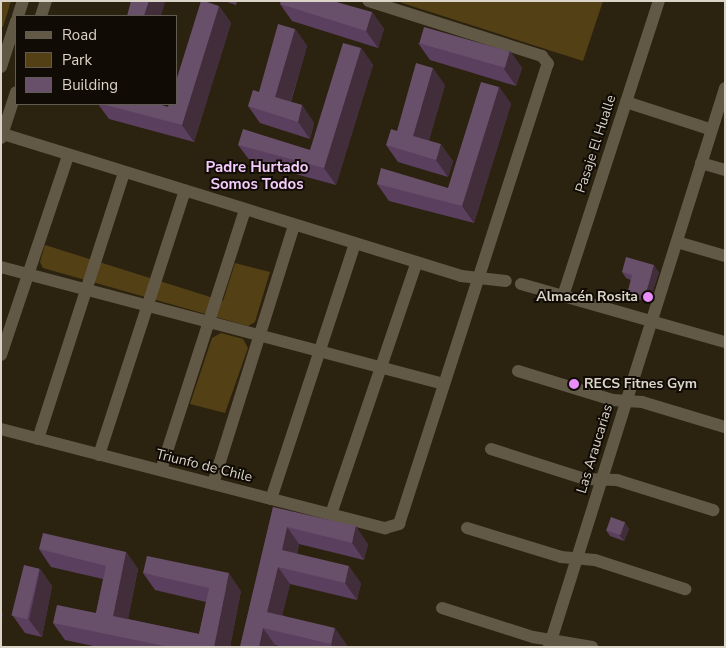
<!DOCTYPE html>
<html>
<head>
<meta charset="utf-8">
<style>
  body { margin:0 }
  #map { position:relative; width:726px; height:648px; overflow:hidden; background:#2b2210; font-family:"Nunito Sans",sans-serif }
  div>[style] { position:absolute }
  .green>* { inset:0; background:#544015 }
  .street>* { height:12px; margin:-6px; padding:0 6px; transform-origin:6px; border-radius:6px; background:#615846 }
  .wall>* { inset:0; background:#5b3f5f }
  .shaded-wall>* { inset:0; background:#422d3b }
  .building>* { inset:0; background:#684f6a; transform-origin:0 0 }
  .dots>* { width:14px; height:14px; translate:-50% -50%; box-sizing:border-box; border:2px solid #100c05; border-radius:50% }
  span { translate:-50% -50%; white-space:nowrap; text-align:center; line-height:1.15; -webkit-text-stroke:4px #100c05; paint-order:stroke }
  .street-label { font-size:14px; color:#dad4c9 }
  .poi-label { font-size:14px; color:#dad4c9; font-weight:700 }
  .right { translate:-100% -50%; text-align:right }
  .left { translate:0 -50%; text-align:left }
  .neighbourhood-label { font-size:15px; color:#f4cbfd; font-weight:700 }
  .frame { position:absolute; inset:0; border:2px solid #dad4c9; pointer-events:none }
  .legend { position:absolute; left:15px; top:15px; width:162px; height:90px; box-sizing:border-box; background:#100c05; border:1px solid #615c53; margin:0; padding:6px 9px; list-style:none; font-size:15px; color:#dad4c9 }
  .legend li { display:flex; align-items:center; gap:10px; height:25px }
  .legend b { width:25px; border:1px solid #615c53 }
</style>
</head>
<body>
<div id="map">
  <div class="green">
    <i style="clip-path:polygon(1px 1px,11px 1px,3px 27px,1px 26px)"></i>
    <i style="clip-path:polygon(396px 1px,603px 1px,583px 61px)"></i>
    <i style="clip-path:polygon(45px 245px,223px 301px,235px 263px,270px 272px,255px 322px,248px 326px,43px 268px,40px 262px)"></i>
    <i style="clip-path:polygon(221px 333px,243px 339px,248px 348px,225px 413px,190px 404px,212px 338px)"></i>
  </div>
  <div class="street">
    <i style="left:18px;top:16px;width:16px;rotate:-72deg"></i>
    <i style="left:41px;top:16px;width:16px;rotate:-72deg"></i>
    <i style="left:1px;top:67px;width:48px;rotate:-71.9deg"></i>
    <i style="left:626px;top:102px;width:90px;rotate:18deg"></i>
    <i style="left:3px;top:134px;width:480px;rotate:17.2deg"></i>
    <i style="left:461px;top:276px;width:45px;rotate:6.3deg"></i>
    <i style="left:1px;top:138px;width:48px;rotate:-71.9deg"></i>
    <i style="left:701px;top:163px;width:25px;rotate:16deg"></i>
    <i style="left:677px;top:242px;width:50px;rotate:16.3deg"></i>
    <i style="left:1px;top:267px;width:458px;rotate:14.8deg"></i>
    <i style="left:521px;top:284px;width:212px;rotate:15.9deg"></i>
    <i style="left:563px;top:296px;width:310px;rotate:-72deg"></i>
    <i style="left:1px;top:355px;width:210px;rotate:-71.4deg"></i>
    <i style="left:518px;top:371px;width:99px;rotate:17deg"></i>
    <i style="left:613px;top:400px;width:29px;rotate:4deg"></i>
    <i style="left:642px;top:402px;width:87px;rotate:16.8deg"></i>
    <i style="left:1px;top:429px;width:397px;rotate:14.5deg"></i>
    <i style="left:385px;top:528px;width:15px;rotate:-16deg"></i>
    <i style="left:399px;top:524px;width:484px;rotate:-72.1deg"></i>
    <i style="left:548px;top:64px;width:10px;rotate:-127deg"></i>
    <i style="left:542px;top:56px;width:182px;rotate:-162.4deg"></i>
    <i style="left:38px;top:439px;width:280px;rotate:-72.1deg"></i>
    <i style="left:491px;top:449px;width:99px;rotate:17.7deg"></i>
    <i style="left:585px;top:479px;width:32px;rotate:2deg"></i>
    <i style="left:617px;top:480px;width:101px;rotate:17.4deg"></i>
    <i style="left:99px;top:455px;width:278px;rotate:-72deg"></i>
    <i style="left:161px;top:470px;width:273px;rotate:-72.1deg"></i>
    <i style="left:213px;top:484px;width:271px;rotate:-72.6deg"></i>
    <i style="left:271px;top:499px;width:269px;rotate:-71.8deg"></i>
    <i style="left:331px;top:514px;width:266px;rotate:-71.2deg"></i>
    <i style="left:467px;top:528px;width:98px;rotate:17.1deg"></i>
    <i style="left:561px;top:557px;width:34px;rotate:5deg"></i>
    <i style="left:595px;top:560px;width:95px;rotate:17.9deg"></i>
    <i style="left:442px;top:608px;width:96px;rotate:17.7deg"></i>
    <i style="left:533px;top:637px;width:60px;rotate:9.6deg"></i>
    <i style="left:549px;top:647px;width:586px;rotate:-72.52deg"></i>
  </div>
  <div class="wall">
    <i style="clip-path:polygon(224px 1px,237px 1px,236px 5px)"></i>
    <i style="clip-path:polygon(280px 4px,372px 12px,384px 29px,378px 48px,292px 21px)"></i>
    <i style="clip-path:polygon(219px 6px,231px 23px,194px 142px,109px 119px,98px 104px,158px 104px,168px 107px)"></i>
    <i style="clip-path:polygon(295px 29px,307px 46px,291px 102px,302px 105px,314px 123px,310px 139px,260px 123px,248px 106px,259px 92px)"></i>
    <i style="clip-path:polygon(418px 43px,510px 51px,522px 68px,516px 86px,430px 60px)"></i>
    <i style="clip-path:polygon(361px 48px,373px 65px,336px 185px,251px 162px,238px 145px,310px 150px)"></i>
    <i style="clip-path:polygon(445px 85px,429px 140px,453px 161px,448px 177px,398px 162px,386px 145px,397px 131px)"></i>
    <i style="clip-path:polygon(499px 87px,511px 104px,474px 223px,389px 201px,377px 184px,448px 188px)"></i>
    <i style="clip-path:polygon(622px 272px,659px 272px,649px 302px,632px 298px,628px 291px,631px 280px,626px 278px)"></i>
    <i style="clip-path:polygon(273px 507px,368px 544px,364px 560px,299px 544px,297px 554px,361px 583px,357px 600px,290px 584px,282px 615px,347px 645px,347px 647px,283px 647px,275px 645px,275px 647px,240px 647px)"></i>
    <i style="clip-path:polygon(629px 529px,624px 541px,610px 536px,606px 530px)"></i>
    <i style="clip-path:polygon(39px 549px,126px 552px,138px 569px,128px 619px,199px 634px,206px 602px,155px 590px,143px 573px,241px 591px,230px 647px,98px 647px,65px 640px,53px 623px,96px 613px,103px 579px,51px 567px)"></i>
    <i style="clip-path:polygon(40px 569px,52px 586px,42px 637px,25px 633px,13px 616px)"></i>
  </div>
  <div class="shaded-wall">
    <i style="clip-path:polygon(149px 1px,163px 1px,165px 3px,161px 16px,144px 16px)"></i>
    <i style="clip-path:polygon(219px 6px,231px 23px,194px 142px,182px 125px)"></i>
    <i style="clip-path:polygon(372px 12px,384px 29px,378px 48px,366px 31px)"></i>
    <i style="clip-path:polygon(295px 29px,307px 46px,287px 114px,275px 97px)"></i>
    <i style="clip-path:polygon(361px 48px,373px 65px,336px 185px,324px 168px)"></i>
    <i style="clip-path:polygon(510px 51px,522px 68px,516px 86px,504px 69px)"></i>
    <i style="clip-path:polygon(433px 68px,445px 85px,425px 153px,413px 136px)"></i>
    <i style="clip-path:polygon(499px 87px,511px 104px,474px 223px,462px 206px)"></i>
    <i style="clip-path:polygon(302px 105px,314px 123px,310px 139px,298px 122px)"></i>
    <i style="clip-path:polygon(441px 144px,453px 161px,448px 177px,436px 160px)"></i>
    <i style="clip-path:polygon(654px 265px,659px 272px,649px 302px,645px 296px)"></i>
    <i style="clip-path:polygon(625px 522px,629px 529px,624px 541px,619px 535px)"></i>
    <i style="clip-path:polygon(356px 526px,368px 544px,364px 560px,352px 543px)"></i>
    <i style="clip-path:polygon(287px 527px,299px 544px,294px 567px,282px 550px)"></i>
    <i style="clip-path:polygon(126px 552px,138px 569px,125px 634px,113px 616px)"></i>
    <i style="clip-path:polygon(349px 566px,361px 583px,357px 600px,345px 583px)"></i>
    <i style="clip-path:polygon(278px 567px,290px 584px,279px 629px,267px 612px)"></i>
    <i style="clip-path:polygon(40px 569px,52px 586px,42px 637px,29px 620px)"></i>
    <i style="clip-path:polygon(229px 573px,241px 591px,230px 647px,214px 647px)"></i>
    <i style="clip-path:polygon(1px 611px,3px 614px,1px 624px)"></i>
    <i style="clip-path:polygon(263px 628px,275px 645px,275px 647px,259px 647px)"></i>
    <i style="clip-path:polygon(335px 628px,347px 645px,347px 647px,333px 647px,331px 644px)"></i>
  </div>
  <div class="building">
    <i style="clip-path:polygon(131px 1px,149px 1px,144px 16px,127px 16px)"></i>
    <i style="clip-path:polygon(201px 1px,204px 1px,219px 6px,182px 125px,102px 104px,158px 104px,168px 107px,169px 104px,176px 104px,176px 81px)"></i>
    <i style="clip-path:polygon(281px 1px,333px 1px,372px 12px,366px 31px,280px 4px)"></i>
    <i style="clip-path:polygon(278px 24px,295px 29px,275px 97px,302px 105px,298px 122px,248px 106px,253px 90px,259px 92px)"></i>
    <i style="left:424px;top:27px;width:89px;height:17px;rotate:16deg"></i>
    <i style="clip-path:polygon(343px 43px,361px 48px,324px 168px,238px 145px,243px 129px,310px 150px)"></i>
    <i style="clip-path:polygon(416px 63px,433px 68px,413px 136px,441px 144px,436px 160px,386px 145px,391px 129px,397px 131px)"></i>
    <i style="clip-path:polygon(481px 82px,499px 87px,462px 206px,377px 184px,381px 168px,448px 188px)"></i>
    <i style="clip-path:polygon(626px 257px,654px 265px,645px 296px,628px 291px,632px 275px,622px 272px)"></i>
    <i style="clip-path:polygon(273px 507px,356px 526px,352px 543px,287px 527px,282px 550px,349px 566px,345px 583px,278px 567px,267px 612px,335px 628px,331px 644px,263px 628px,259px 647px,240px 647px)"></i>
    <i style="left:611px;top:517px;width:15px;height:14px;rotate:20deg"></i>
    <i style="clip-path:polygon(43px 533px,126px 552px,113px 616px,199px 634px,209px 588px,143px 573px,147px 556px,229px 573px,214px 647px,169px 647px,53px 623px,57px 605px,96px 613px,106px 566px,39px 549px)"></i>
    <i style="left:24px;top:565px;width:16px;height:52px;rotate:14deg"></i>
  </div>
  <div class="dots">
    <i style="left:648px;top:297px;background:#e98dfd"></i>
    <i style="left:574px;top:384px;background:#e98dfd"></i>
  </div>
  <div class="street-label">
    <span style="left:596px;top:144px;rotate:-72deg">Pasaje El Hualle</span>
    <span style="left:595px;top:449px;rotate:-73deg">Las Araucarias</span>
    <span style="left:204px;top:466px;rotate:14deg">Triunfo de Chile</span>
  </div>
  <div class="poi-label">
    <span class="right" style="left:638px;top:297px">Almacén Rosita</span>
    <span class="left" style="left:584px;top:384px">RECS Fitnes Gym</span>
  </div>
  <div class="neighbourhood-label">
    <span style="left:257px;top:176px">Padre Hurtado<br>Somos Todos</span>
  </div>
  <div class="frame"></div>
  <ul class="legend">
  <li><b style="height:6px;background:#615846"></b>Road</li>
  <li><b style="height:14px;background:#544015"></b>Park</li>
  <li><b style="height:14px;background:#684f6a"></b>Building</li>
  </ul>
</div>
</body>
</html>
